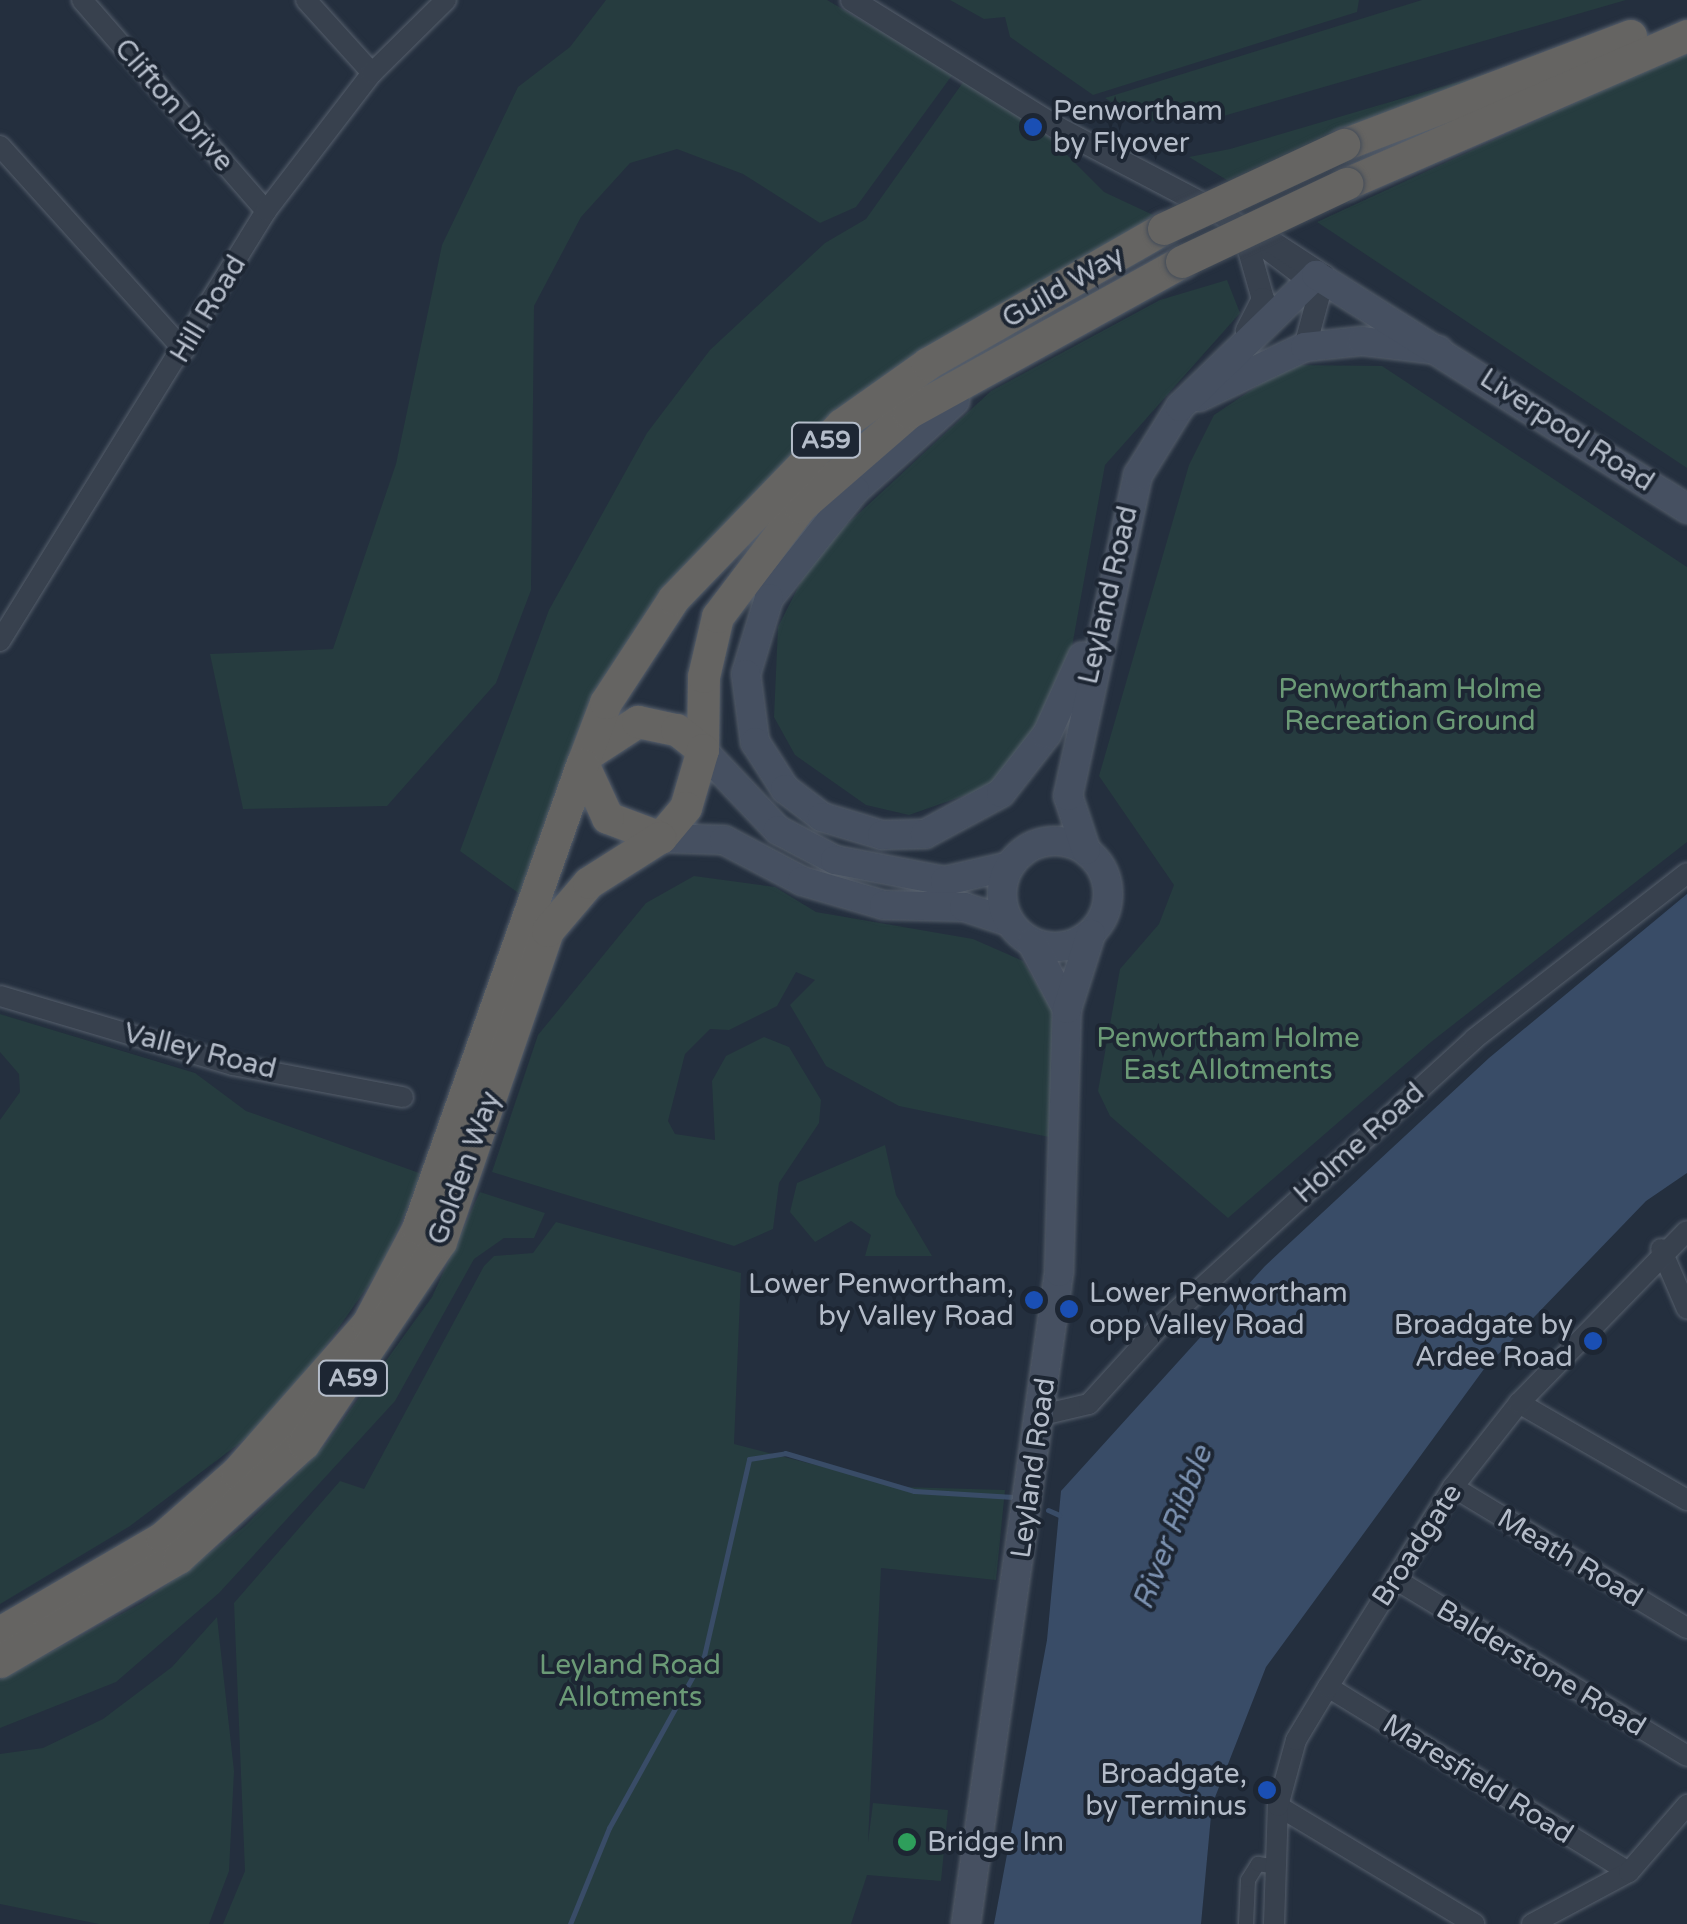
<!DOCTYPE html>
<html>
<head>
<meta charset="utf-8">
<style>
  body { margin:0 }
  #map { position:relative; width:1687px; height:1924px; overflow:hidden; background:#242f3e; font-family:"Varela Round",sans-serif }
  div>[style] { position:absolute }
  .green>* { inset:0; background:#263c3f }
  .water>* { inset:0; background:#394c67 }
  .stream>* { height:5px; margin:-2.5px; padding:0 2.5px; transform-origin:2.5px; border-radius:2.5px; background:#394c67 }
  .roads { filter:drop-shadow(0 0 2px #565f6c) drop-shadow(0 0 2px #565f6c) }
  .pedestrian>* { height:14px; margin:-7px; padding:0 7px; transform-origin:7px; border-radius:7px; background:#38414e }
  .minor>* { height:20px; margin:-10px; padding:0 10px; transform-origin:10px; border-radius:10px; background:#38414e }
  .tertiary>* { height:22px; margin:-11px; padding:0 11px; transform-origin:11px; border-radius:11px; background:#38414e }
  .secondary>* { height:28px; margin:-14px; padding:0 14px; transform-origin:14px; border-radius:14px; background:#465061 }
  .secondary>.ring { margin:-14px; padding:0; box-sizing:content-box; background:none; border:28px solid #465061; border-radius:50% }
  .trunk>* { height:32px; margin:-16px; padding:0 16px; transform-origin:16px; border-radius:16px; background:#656462 }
  .bridges { filter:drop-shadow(0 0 2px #434c59) drop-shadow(0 0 2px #434c59) }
  .trunk-bridge>* { height:32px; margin:-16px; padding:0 16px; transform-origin:16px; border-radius:16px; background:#656462 }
  .dots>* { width:28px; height:28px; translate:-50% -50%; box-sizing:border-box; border:5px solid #1d2633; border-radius:50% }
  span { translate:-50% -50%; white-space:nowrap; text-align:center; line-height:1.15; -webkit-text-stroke:8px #1d2633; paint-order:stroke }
  .shield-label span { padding:2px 8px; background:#1d2633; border:2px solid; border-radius:8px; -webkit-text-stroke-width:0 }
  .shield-label { font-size:25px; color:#b4bcc9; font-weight:700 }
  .street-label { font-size:28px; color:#b4bcc9 }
  .poi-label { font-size:28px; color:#b4bcc9 }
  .left { translate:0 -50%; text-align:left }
  .right { translate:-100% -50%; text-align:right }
  .park-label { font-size:28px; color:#6b9a76 }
  .water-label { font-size:30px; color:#7c92b1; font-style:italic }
</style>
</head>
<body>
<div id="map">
  <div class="green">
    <i style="clip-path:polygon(606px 0,827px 0,953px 74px,856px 207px,820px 223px,743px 174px,677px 149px,630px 163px,581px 217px,534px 306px,531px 590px,496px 683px,387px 806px,243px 809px,210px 654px,333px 649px,396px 464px,442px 245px,518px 87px,570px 47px)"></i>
    <i style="clip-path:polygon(950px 0,1359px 0,1357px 12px,1093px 95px,1010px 37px,1005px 17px,984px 19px)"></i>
    <i style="clip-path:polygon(1422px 0,1626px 0,1213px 119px,1141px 121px,1105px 98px)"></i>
    <i style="clip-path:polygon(1687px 51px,1687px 468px,1317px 222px)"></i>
    <i style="clip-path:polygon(1516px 65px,1240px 188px,1189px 157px,1230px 149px)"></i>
    <i style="clip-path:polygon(964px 81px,1048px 136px,1104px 192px,1166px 221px,994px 312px,701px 552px,521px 895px,460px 851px,549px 610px,647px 433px,710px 350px,825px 243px,866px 219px)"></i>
    <i style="clip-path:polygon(1227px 280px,1240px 313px,1105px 465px,1069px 663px,1035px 736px,986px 788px,909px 815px,866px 805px,795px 755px,774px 717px,778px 627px,815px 554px,991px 391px,1160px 300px)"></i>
    <i style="clip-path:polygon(1289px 365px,1382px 366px,1687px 567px,1687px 842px,1431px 1042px,1228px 1218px,1110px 1116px,1098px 1091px,1120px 969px,1159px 924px,1174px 885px,1099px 776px,1189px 465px,1214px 415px)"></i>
    <i style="clip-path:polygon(694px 876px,775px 887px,816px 912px,973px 939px,1023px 961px,1052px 1010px,1054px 1138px,899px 1106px,826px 1066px,790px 1005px,815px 980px,796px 972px,777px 1006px,729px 1030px,710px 1029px,685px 1054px,668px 1121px,675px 1134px,715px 1140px,712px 1081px,726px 1056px,764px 1037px,789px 1047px,821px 1100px,819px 1123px,779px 1183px,773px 1229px,734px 1246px,492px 1172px,538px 1035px,646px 903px)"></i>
    <i style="clip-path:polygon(0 1014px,195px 1073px,246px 1111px,422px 1174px,382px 1266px,278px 1414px,130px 1526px,0 1604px,0 1120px,20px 1092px,19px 1074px,0 1052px)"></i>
    <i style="clip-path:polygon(885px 1145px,896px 1195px,932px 1256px,865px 1256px,871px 1235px,851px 1221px,815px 1242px,790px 1212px,797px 1183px)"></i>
    <i style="clip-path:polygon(480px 1192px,545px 1213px,534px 1238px,504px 1238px,474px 1259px,395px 1401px,219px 1593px,116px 1682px,0 1728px,0 1679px,142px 1603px,244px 1527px,325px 1445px,432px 1297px)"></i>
    <i style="clip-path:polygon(556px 1222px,741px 1273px,734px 1444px,902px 1487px,1005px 1490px,996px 1580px,881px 1568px,868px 1842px,873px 1803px,948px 1810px,941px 1881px,867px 1875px,851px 1924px,223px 1924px,245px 1871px,234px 1603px,340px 1481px,364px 1489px,484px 1266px,494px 1256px,533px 1253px)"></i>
    <i style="clip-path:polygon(217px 1617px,234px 1771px,229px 1871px,209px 1924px,99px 1924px,0 1904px,0 1754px,43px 1748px,103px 1719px,172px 1667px)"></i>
  </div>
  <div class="water">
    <i style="clip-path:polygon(1687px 894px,1687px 1173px,1646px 1201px,1484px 1369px,1266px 1667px,1212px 1805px,1201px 1924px,994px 1924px,1047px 1640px,1061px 1491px,1265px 1266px,1489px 1058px)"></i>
  </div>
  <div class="stream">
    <i style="left:1048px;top:1510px;width:12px;rotate:24deg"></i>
    <i style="left:570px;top:1924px;width:104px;rotate:-67.9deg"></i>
    <i style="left:609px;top:1828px;width:196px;rotate:-61.1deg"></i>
    <i style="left:704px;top:1656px;width:202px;rotate:-77.1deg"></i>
    <i style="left:749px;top:1459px;width:36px;rotate:-9deg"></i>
    <i style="left:785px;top:1453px;width:134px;rotate:16.4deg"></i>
    <i style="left:914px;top:1491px;width:100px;rotate:3.4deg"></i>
  </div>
  <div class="roads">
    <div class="pedestrian">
      <i style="left:1246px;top:1924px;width:44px;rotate:-87.4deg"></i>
      <i style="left:1248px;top:1880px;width:19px;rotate:-58deg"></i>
      <i style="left:1258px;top:1864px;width:20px;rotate:9deg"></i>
    </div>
    <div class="minor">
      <i style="left:82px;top:0;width:280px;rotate:48.9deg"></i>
      <i style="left:306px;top:0;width:98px;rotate:47.9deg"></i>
      <i style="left:0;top:146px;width:275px;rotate:48deg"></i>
      <i style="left:0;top:641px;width:506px;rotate:-58.26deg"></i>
      <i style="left:266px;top:211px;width:174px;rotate:-52.5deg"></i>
      <i style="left:372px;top:73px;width:104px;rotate:-44.6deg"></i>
      <i style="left:0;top:996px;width:243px;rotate:16.5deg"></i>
      <i style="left:233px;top:1065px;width:173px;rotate:10.7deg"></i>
      <i style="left:1661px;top:1249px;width:65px;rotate:66.6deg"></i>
      <i style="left:1519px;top:1403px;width:194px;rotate:30deg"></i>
      <i style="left:1042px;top:1415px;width:48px;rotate:-13.2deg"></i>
      <i style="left:1089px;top:1404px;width:104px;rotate:-47.7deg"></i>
      <i style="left:1159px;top:1327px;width:427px;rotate:-42.4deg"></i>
      <i style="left:1474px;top:1039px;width:270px;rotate:-37.9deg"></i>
      <i style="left:1453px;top:1487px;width:273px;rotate:31.1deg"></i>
      <i style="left:1395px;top:1579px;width:341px;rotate:31.2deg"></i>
      <i style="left:1328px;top:1687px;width:353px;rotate:31.6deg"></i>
      <i style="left:1278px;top:1806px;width:229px;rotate:31deg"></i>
      <i style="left:1274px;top:1924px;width:118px;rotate:-88.1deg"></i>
      <i style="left:1278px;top:1806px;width:68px;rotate:-74.7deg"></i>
      <i style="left:1296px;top:1740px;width:62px;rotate:-58.9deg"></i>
      <i style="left:1328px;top:1687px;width:236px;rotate:-58deg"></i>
      <i style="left:1453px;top:1487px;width:107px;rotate:-51.8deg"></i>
      <i style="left:1519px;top:1403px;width:240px;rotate:-45.7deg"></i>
      <i style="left:1532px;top:1924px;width:110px;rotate:-28.2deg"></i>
      <i style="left:1629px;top:1872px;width:89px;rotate:-49.1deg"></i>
    </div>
    <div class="tertiary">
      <i style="left:852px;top:0;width:240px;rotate:31.9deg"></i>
      <i style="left:1056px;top:127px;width:187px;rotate:27.7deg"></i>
      <i style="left:1222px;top:214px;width:123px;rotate:37.1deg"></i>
      <i style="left:1261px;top:235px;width:75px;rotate:33.1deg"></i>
      <i style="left:1324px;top:276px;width:73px;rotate:105deg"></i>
      <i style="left:1245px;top:236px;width:66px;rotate:74.1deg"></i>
      <i style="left:1263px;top:299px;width:36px;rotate:117deg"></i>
    </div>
    <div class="secondary">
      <i style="left:1199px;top:397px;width:117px;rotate:-25.3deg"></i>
      <i style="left:1305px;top:347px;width:57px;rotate:-6deg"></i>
      <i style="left:1362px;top:341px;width:77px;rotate:6.8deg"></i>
      <i style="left:955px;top:401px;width:134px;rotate:138.3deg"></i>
      <i style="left:855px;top:490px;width:138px;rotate:128.5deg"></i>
      <i style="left:769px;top:598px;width:79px;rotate:106.8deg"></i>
      <i style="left:746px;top:674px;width:69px;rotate:82.5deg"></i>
      <i style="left:755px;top:742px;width:56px;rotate:57.4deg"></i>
      <i style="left:785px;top:789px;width:46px;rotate:37.1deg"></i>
      <i style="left:822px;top:817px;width:63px;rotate:16.7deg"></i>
      <i style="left:882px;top:835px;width:43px;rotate:-1.3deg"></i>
      <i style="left:925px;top:834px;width:86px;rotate:-28.3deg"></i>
      <i style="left:1001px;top:793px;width:75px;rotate:-52.1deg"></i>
      <i style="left:1047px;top:734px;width:85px;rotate:-65.6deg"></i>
      <i style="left:703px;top:751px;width:109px;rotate:46.5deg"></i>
      <i style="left:778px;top:830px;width:64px;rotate:27.8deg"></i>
      <i style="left:835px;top:860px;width:112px;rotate:10.8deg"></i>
      <i style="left:945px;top:881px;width:67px;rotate:-13deg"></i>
      <i style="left:661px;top:838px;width:63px;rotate:1.8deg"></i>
      <i style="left:724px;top:840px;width:88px;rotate:27.7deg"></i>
      <i style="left:802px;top:881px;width:85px;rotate:16.3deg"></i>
      <i style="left:884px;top:905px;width:80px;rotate:1.4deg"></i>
      <i style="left:964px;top:907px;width:48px;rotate:18.1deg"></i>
      <i class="ring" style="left:1002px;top:841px;width:78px;height:78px"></i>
      <i style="left:1086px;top:850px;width:57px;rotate:-108.4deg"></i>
      <i style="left:1068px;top:796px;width:329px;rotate:-77.7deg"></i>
      <i style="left:1138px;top:475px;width:80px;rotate:-58.3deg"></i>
      <i style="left:1180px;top:407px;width:190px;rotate:-44.1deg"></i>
      <i style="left:1316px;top:275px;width:439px;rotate:32.2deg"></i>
      <i style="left:1032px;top:943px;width:75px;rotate:62.1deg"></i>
      <i style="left:966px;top:1924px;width:659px;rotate:-81.88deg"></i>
      <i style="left:1059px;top:1272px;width:263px;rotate:-88.3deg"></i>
      <i style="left:1067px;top:1009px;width:79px;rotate:-72.3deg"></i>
    </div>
    <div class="trunk">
      <i style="left:1344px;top:145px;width:307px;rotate:-20.8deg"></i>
      <i style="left:1347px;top:184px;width:371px;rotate:-23.5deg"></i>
      <i style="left:703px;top:750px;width:73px;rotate:-89.2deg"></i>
      <i style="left:704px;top:677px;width:62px;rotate:-76.9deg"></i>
      <i style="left:718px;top:617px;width:138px;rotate:-53deg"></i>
      <i style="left:801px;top:507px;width:143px;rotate:-41deg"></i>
      <i style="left:909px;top:413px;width:312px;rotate:-28.9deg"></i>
      <i style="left:587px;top:755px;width:61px;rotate:-32.9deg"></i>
      <i style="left:638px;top:722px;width:40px;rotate:12deg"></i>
      <i style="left:677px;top:730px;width:33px;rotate:38deg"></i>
      <i style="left:703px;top:750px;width:60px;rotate:106.3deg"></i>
      <i style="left:686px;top:808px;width:39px;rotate:130deg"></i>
      <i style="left:661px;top:838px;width:57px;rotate:-159.3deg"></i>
      <i style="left:608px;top:818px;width:60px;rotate:-114.8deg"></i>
      <i style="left:583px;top:764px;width:65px;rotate:-69.3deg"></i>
      <i style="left:606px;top:703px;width:124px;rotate:-56.8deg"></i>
      <i style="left:674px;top:599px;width:242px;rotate:-46deg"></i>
      <i style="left:842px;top:425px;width:105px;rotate:-35.3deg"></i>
      <i style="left:928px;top:364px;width:272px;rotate:-29.8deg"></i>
      <i style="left:0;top:1633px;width:189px;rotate:-30.2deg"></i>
      <i style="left:163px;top:1538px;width:98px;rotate:-41.3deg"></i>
      <i style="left:237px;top:1473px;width:198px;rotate:-48.7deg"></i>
      <i style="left:368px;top:1324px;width:107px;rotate:-62.2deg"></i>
      <i style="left:418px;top:1229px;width:493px;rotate:-70.5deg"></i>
      <i style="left:0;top:1662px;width:207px;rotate:-30.2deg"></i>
      <i style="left:179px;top:1558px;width:169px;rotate:-42.4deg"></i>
      <i style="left:304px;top:1444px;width:244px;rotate:-55.9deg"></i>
      <i style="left:441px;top:1242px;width:329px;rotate:-71deg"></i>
      <i style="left:548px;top:931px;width:63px;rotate:-49.5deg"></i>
      <i style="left:589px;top:883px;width:84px;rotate:-32.4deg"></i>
    </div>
  </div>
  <div class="bridges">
    <div class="trunk-bridge">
      <i style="left:1164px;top:229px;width:199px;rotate:-25deg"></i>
      <i style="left:1182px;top:262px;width:183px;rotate:-25.3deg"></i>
    </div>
  </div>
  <div class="dots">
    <i style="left:1033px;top:127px;background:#1a4fb4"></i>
    <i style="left:1034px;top:1300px;background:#1a4fb4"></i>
    <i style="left:1069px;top:1309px;background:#1a4fb4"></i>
    <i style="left:1593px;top:1341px;background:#1a4fb4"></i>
    <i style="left:1267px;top:1790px;background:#1a4fb4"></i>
    <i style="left:907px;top:1842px;background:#2e9e5b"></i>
  </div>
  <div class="shield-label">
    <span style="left:826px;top:440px">A59</span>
    <span style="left:353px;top:1378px">A59</span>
  </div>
  <div class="street-label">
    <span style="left:174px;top:105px;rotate:49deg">Clifton Drive</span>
    <span style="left:1063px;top:287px;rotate:-30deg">Guild Way</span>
    <span style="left:208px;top:309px;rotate:-59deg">Hill Road</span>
    <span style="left:1567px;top:430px;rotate:33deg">Liverpool Road</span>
    <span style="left:1108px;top:595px;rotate:-77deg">Leyland Road</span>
    <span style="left:200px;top:1051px;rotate:14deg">Valley Road</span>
    <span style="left:1359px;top:1143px;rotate:-42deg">Holme Road</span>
    <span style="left:464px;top:1168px;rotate:-70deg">Golden Way</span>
    <span style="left:1033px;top:1468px;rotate:-82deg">Leyland Road</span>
    <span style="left:1417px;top:1545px;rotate:-57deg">Broadgate</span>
    <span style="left:1570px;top:1558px;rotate:31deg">Meath Road</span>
    <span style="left:1541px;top:1668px;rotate:31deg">Balderstone Road</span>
    <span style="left:1478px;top:1779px;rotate:32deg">Maresfield Road</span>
  </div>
  <div class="poi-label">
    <span class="left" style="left:1053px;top:127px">Penwortham<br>by Flyover</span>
    <span class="right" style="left:1014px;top:1300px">Lower Penwortham,<br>by Valley Road</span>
    <span class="left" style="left:1089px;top:1309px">Lower Penwortham<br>opp Valley Road</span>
    <span class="right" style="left:1573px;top:1341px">Broadgate by<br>Ardee Road</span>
    <span class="right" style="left:1247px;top:1790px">Broadgate,<br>by Terminus</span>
    <span class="left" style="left:927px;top:1842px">Bridge Inn</span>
  </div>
  <div class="park-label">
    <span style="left:1410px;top:705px">Penwortham Holme<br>Recreation Ground</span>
    <span style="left:1228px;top:1054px">Penwortham Holme<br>East Allotments</span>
    <span style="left:630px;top:1681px">Leyland Road<br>Allotments</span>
  </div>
  <div class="water-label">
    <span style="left:1173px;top:1528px;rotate:-69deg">River Ribble</span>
  </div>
</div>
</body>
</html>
